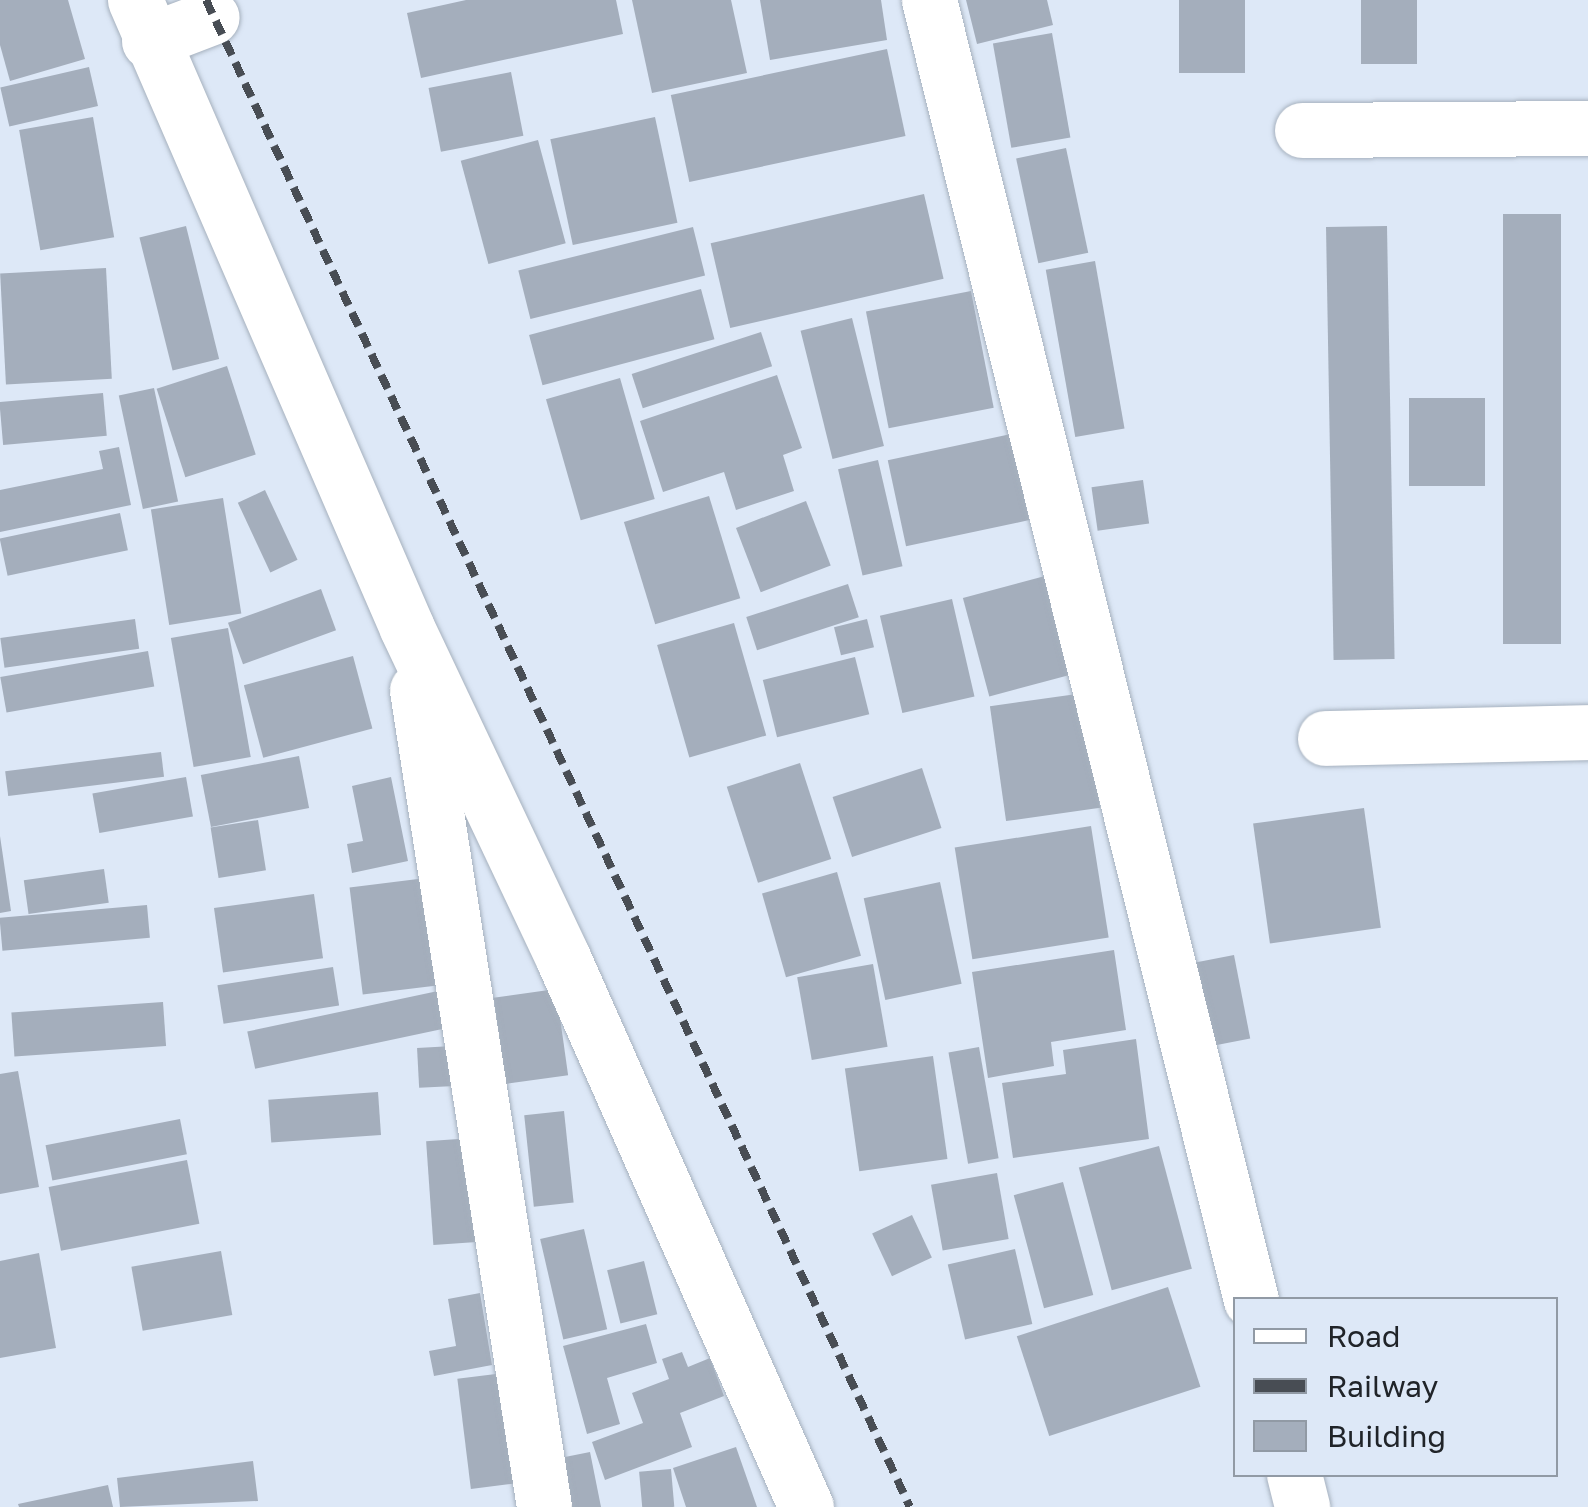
<!DOCTYPE html>
<html>
<head>
<meta charset="utf-8">
<style>
  body { margin:0 }
  #map { position:relative; width:1588px; height:1507px; overflow:hidden; background:#dde8f7; font-family:"Golos Text",sans-serif }
  div>[style] { position:absolute }
  .building>* { inset:0; background:#a4aebc; transform-origin:0 0 }
  .roads { filter:drop-shadow(0 0 2px #a6b1be) drop-shadow(0 0 2px #a6b1be) }
  .minor>* { height:55px; margin:-27.5px; padding:0 27.5px; transform-origin:27.5px; border-radius:27.5px; background:#fff }
  .rail>* { height:8px; margin-top:-4px; transform-origin:0; background:repeating-linear-gradient(90deg,#484d54 0 15px,transparent 0 23px) }
  span { translate:-50% -50%; white-space:nowrap; text-align:center; line-height:1.15; -webkit-text-stroke:8px #dde8f7; paint-order:stroke }
  .legend { position:absolute; left:1233px; top:1297px; width:325px; height:180px; box-sizing:border-box; background:#dde8f7; border:2px solid #919aa5; margin:0; padding:12px 18px; list-style:none; font-size:30px; color:#202429 }
  .legend li { display:flex; align-items:center; gap:20px; height:50px }
  .legend b { width:50px; border:2px solid #919aa5 }
</style>
</head>
<body>
<div id="map">
  <div class="building">
    <i style="clip-path:polygon(0 0,68px 0,85px 59px,10px 81px,0 45px)"></i>
    <i style="clip-path:polygon(466px 0,616px 0,623px 34px,421px 78px,407px 13px)"></i>
    <i style="clip-path:polygon(632px 0,731px 0,747px 73px,652px 93px)"></i>
    <i style="clip-path:polygon(760px 0,881px 0,887px 40px,770px 60px)"></i>
    <i style="clip-path:polygon(966px 0,1047px 0,1053px 25px,977px 44px)"></i>
    <i style="left:1179px;top:0;width:66px;height:73px"></i>
    <i style="left:1361px;top:0;width:56px;height:64px"></i>
    <i style="left:1052px;top:33px;width:106px;height:60px;rotate:80deg"></i>
    <i style="left:887px;top:49px;width:89px;height:221px;rotate:78deg"></i>
    <i style="left:89px;top:67px;width:40px;height:91px;rotate:77deg"></i>
    <i style="left:511px;top:72px;width:65px;height:84px;rotate:79deg"></i>
    <i style="left:93px;top:117px;width:122px;height:75px;rotate:80deg"></i>
    <i style="left:655px;top:117px;width:108px;height:107px;rotate:78deg"></i>
    <i style="left:538px;top:140px;width:107px;height:80px;rotate:75deg"></i>
    <i style="left:1066px;top:148px;width:107px;height:51px;rotate:78deg"></i>
    <i style="left:924px;top:194px;width:87px;height:219px;rotate:77deg"></i>
    <i style="left:1561px;top:214px;width:430px;height:58px;rotate:90deg"></i>
    <i style="left:186px;top:226px;width:137px;height:48px;rotate:76deg"></i>
    <i style="left:1387px;top:226px;width:433px;height:61px;rotate:89deg"></i>
    <i style="left:693px;top:227px;width:50px;height:180px;rotate:76deg"></i>
    <i style="left:1095px;top:261px;width:170px;height:50px;rotate:80deg"></i>
    <i style="left:106px;top:268px;width:111px;height:106px;rotate:87deg"></i>
    <i style="left:701px;top:289px;width:52px;height:178px;rotate:75deg"></i>
    <i style="left:971px;top:291px;width:119px;height:107px;rotate:79deg"></i>
    <i style="left:852px;top:318px;width:132px;height:53px;rotate:76deg"></i>
    <i style="left:761px;top:332px;width:36px;height:136px;rotate:72deg"></i>
    <i style="left:227px;top:366px;width:93px;height:74px;rotate:72deg"></i>
    <i style="clip-path:polygon(777px 375px,802px 448px,783px 455px,794px 491px,736px 510px,724px 472px,663px 492px,640px 421px)"></i>
    <i style="left:620px;top:378px;width:126px;height:77px;rotate:74deg"></i>
    <i style="left:154px;top:388px;width:116px;height:36px;rotate:78deg"></i>
    <i style="left:103px;top:393px;width:43px;height:104px;rotate:85deg"></i>
    <i style="left:1409px;top:398px;width:76px;height:88px"></i>
    <i style="left:1011px;top:434px;width:88px;height:126px;rotate:78deg"></i>
    <i style="clip-path:polygon(119px 447px,131px 505px,0 532px,0 490px,103px 469px,99px 451px)"></i>
    <i style="left:878px;top:460px;width:109px;height:41px;rotate:77deg"></i>
    <i style="left:1143px;top:480px;width:44px;height:52px;rotate:82deg"></i>
    <i style="left:265px;top:490px;width:77px;height:30px;rotate:65deg"></i>
    <i style="left:709px;top:496px;width:107px;height:89px;rotate:73deg"></i>
    <i style="left:223px;top:498px;width:117px;height:73px;rotate:81deg"></i>
    <i style="left:806px;top:501px;width:69px;height:75px;rotate:69deg"></i>
    <i style="left:120px;top:513px;width:38px;height:123px;rotate:78deg"></i>
    <i style="left:1045px;top:576px;width:102px;height:85px;rotate:75deg"></i>
    <i style="left:848px;top:584px;width:35px;height:107px;rotate:72deg"></i>
    <i style="left:321px;top:589px;width:44px;height:99px;rotate:70deg"></i>
    <i style="left:952px;top:599px;width:100px;height:74px;rotate:77deg"></i>
    <i style="left:135px;top:619px;width:30px;height:136px;rotate:82deg"></i>
    <i style="left:867px;top:619px;width:29px;height:34px;rotate:76deg"></i>
    <i style="left:734px;top:623px;width:117px;height:80px;rotate:74deg"></i>
    <i style="left:228px;top:628px;width:131px;height:58px;rotate:80deg"></i>
    <i style="left:148px;top:651px;width:36px;height:150px;rotate:80deg"></i>
    <i style="left:353px;top:656px;width:75px;height:113px;rotate:75deg"></i>
    <i style="left:855px;top:657px;width:59px;height:95px;rotate:76deg"></i>
    <i style="left:1084px;top:693px;width:116px;height:95px;rotate:82deg"></i>
    <i style="left:161px;top:752px;width:25px;height:157px;rotate:83deg"></i>
    <i style="left:299px;top:756px;width:53px;height:100px;rotate:79deg"></i>
    <i style="left:800px;top:763px;width:101px;height:77px;rotate:72deg"></i>
    <i style="left:922px;top:768px;width:63px;height:94px;rotate:72deg"></i>
    <i style="left:186px;top:777px;width:40px;height:95px;rotate:80deg"></i>
    <i style="clip-path:polygon(391px 777px,408px 861px,352px 873px,347px 844px,363px 841px,352px 786px)"></i>
    <i style="left:1364px;top:808px;width:121px;height:112px;rotate:82deg"></i>
    <i style="left:258px;top:820px;width:51px;height:48px;rotate:81deg"></i>
    <i style="left:1091px;top:826px;width:113px;height:138px;rotate:81deg"></i>
    <i style="clip-path:polygon(0 836px,11px 911px,0 913px)"></i>
    <i style="left:104px;top:869px;width:34px;height:81px;rotate:82deg"></i>
    <i style="left:837px;top:872px;width:87px;height:78px;rotate:74deg"></i>
    <i style="left:426px;top:878px;width:108px;height:77px;rotate:83deg"></i>
    <i style="left:940px;top:882px;width:104px;height:78px;rotate:78deg"></i>
    <i style="left:314px;top:894px;width:65px;height:101px;rotate:82deg"></i>
    <i style="left:147px;top:905px;width:33px;height:148px;rotate:85deg"></i>
    <i style="clip-path:polygon(1114px 950px,1126px 1030px,1051px 1042px,1054px 1066px,988px 1078px,972px 972px)"></i>
    <i style="left:1234px;top:955px;width:85px;height:55px;rotate:79deg"></i>
    <i style="left:873px;top:964px;width:84px;height:77px;rotate:80deg"></i>
    <i style="left:333px;top:967px;width:39px;height:117px;rotate:81deg"></i>
    <i style="left:556px;top:989px;width:87px;height:63px;rotate:82deg"></i>
    <i style="left:438px;top:991px;width:38px;height:195px;rotate:78deg"></i>
    <i style="left:163px;top:1002px;width:44px;height:152px;rotate:86deg"></i>
    <i style="clip-path:polygon(1136px 1039px,1149px 1139px,1013px 1158px,1002px 1083px,1066px 1074px,1063px 1050px)"></i>
    <i style="left:453px;top:1046px;width:40px;height:36px;rotate:87deg"></i>
    <i style="left:979px;top:1047px;width:113px;height:31px;rotate:80deg"></i>
    <i style="left:933px;top:1056px;width:104px;height:89px;rotate:82deg"></i>
    <i style="clip-path:polygon(18px 1071px,39px 1187px,0 1194px,0 1074px)"></i>
    <i style="left:378px;top:1092px;width:43px;height:110px;rotate:86deg"></i>
    <i style="left:564px;top:1111px;width:92px;height:40px;rotate:84deg"></i>
    <i style="left:180px;top:1119px;width:36px;height:137px;rotate:79deg"></i>
    <i style="left:473px;top:1138px;width:104px;height:47px;rotate:86deg"></i>
    <i style="left:1159px;top:1146px;width:127px;height:83px;rotate:75deg"></i>
    <i style="left:187px;top:1160px;width:65px;height:141px;rotate:79deg"></i>
    <i style="left:997px;top:1173px;width:67px;height:67px;rotate:80deg"></i>
    <i style="left:1063px;top:1182px;width:117px;height:51px;rotate:75deg"></i>
    <i style="left:912px;top:1215px;width:47px;height:44px;rotate:65deg"></i>
    <i style="left:584px;top:1229px;width:103px;height:45px;rotate:77deg"></i>
    <i style="left:1015px;top:1249px;width:77px;height:69px;rotate:77deg"></i>
    <i style="left:221px;top:1251px;width:65px;height:91px;rotate:80deg"></i>
    <i style="clip-path:polygon(39px 1253px,56px 1348px,0 1358px,0 1261px)"></i>
    <i style="left:644px;top:1261px;width:55px;height:38px;rotate:76deg"></i>
    <i style="left:1168px;top:1287px;width:105px;height:159px;rotate:72deg"></i>
    <i style="clip-path:polygon(480px 1293px,492px 1365px,434px 1376px,429px 1351px,456px 1346px,448px 1299px)"></i>
    <i style="clip-path:polygon(646px 1324px,657px 1363px,607px 1378px,620px 1424px,587px 1434px,563px 1346px)"></i>
    <i style="clip-path:polygon(682px 1352px,688px 1367px,710px 1358px,724px 1396px,680px 1413px,692px 1447px,605px 1480px,592px 1442px,643px 1423px,632px 1393px,669px 1379px,662px 1359px)"></i>
    <i style="left:504px;top:1373px;width:111px;height:47px;rotate:83deg"></i>
    <i style="clip-path:polygon(736px 1447px,757px 1507px,686px 1507px,673px 1468px)"></i>
    <i style="clip-path:polygon(590px 1452px,601px 1507px,559px 1507px,550px 1460px)"></i>
    <i style="clip-path:polygon(253px 1461px,258px 1501px,120px 1507px,117px 1478px)"></i>
    <i style="left:671px;top:1469px;width:38px;height:32px;rotate:85deg"></i>
    <i style="clip-path:polygon(108px 1485px,113px 1507px,19px 1507px,18px 1504px)"></i>
  </div>
  <div class="roads">
    <div class="minor">
      <i style="left:135px;top:0;width:684px;rotate:66.58deg"></i>
      <i style="left:407px;top:628px;width:365px;rotate:64.7deg"></i>
      <i style="left:563px;top:958px;width:600px;rotate:66.12deg"></i>
      <i style="left:929px;top:0;width:1339px;rotate:76.09deg"></i>
      <i style="left:149px;top:41px;width:67px;rotate:-20.9deg"></i>
      <i style="left:1302px;top:130px;width:286px;rotate:-0.4deg"></i>
      <i style="left:417px;top:690px;width:827px;rotate:81.16deg"></i>
      <i style="left:1325px;top:738px;width:263px;rotate:-1.3deg"></i>
      <i style="left:1294px;top:1474px;width:34px;rotate:76deg"></i>
    </div>
  </div>
  <div class="rail">
    <i style="left:206px;top:0;width:1663px;rotate:64.96deg"></i>
  </div>
  <ul class="legend">
  <li><b style="height:12px;background:#fff"></b>Road</li>
  <li><b style="height:12px;background:#484d54"></b>Railway</li>
  <li><b style="height:28px;background:#a4aebc"></b>Building</li>
  </ul>
</div>
</body>
</html>
